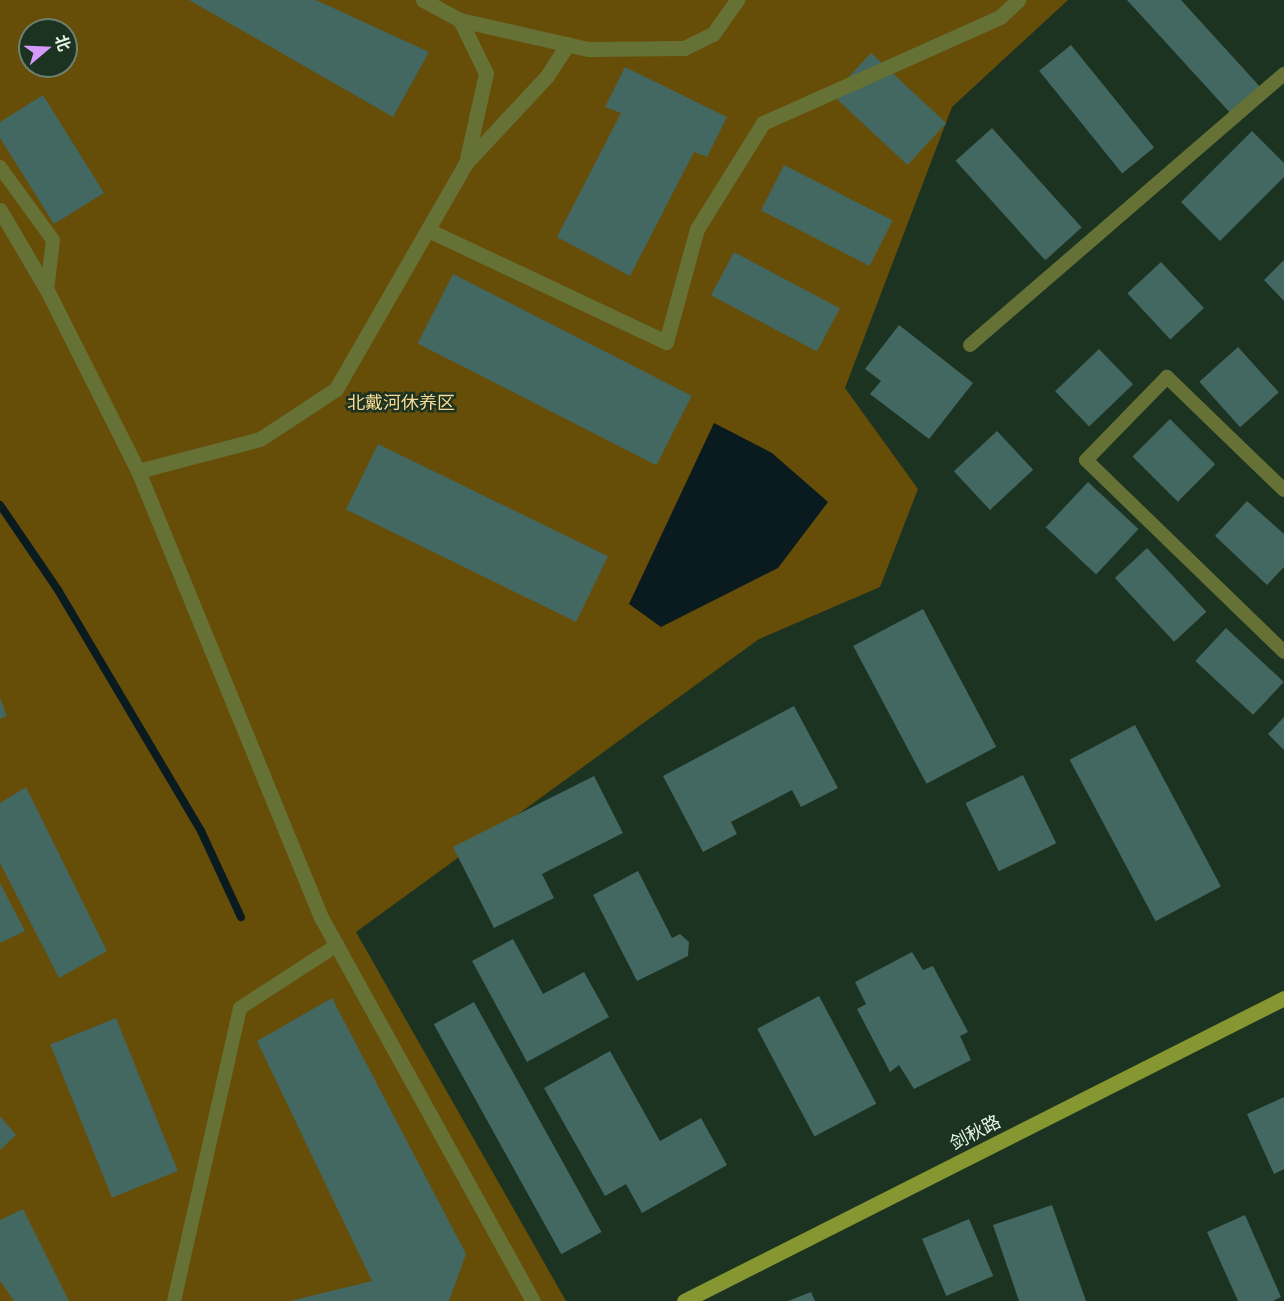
<!DOCTYPE html>
<html>
<head>
<meta charset="utf-8">
<style>
  body { margin:0 }
  #map { position:relative; width:1284px; height:1301px; overflow:hidden; background:#1c3321; font-family:"Noto Sans","Noto Sans SC",sans-serif }
  div>[style] { position:absolute }
  .green>* { inset:0; background:#664d08 }
  .water>* { inset:0; background:#091b1f }
  .stream>* { height:8px; margin:-4px; padding:0 4px; transform-origin:4px; border-radius:4px; background:#091b1f }
  .building>* { inset:0; background:#436761; transform-origin:0 0 }
  .lane>* { height:14px; margin:-7px; padding:0 7px; transform-origin:7px; border-radius:7px; background:#667136 }
  .street>* { height:15px; margin:-7.5px; padding:0 7.5px; transform-origin:7.5px; border-radius:7.5px; background:#667136 }
  .secondary>* { height:15px; margin:-7.5px; padding:0 7.5px; transform-origin:7.5px; border-radius:7.5px; background:#869731 }
  span { translate:-50% -50%; white-space:nowrap; text-align:center; line-height:1.15; -webkit-text-stroke:5px #1c3321; paint-order:stroke }
  .park-label { font-size:18px; color:#f9d994 }
  .street-label { font-size:18px; color:#e8f6ea }
  .north { position:absolute; left:18px; top:18px; width:60px; height:60px; box-sizing:border-box; background:#1c3321; border:2px solid #6e8171; border-radius:50%; rotate:71deg; font-size:16px; font-weight:700; line-height:24px; text-align:center; color:#e8f6ea }
  .north::after { content:''; display:block; margin:auto; width:21px; height:27px; background:#d69bfa; clip-path:polygon(50% 0,100% 100%,50% 72%,0 100%) }
</style>
</head>
<body>
<div id="map">
  <div class="green">
    <i style="clip-path:polygon(evenodd,0 0,1068px 0,952px 107px,845px 388px,918px 489px,880px 587px,759px 639px,356px 932px,566px 1301px,0 1301px,0 0,30px 30px,66px 30px,66px 66px,30px 66px,30px 30px)"></i>
  </div>
  <div class="water">
    <i style="clip-path:polygon(714px 423px,772px 453px,828px 502px,778px 568px,661px 627px,629px 604px)"></i>
  </div>
  <div class="stream">
    <i style="left:0;top:505px;width:103px;rotate:55.7deg"></i>
    <i style="left:58px;top:590px;width:280px;rotate:59.3deg"></i>
    <i style="left:201px;top:831px;width:95px;rotate:65.1deg"></i>
  </div>
  <div class="building">
    <i style="clip-path:polygon(189px 0,316px 0,429px 52px,393px 117px)"></i>
    <i style="clip-path:polygon(1127px 0,1181px 0,1262px 89px,1233px 116px)"></i>
    <i style="left:1071px;top:45px;width:132px;height:41px;rotate:51deg"></i>
    <i style="left:871px;top:53px;width:103px;height:57px;rotate:43deg"></i>
    <i style="clip-path:polygon(625px 67px,727px 117px,707px 157px,694px 152px,630px 276px,557px 237px,621px 113px,605px 107px)"></i>
    <i style="clip-path:polygon(43px 95px,104px 193px,54px 224px,0 138px,0 122px)"></i>
    <i style="left:992px;top:128px;width:134px;height:49px;rotate:48deg"></i>
    <i style="clip-path:polygon(1252px 131px,1284px 163px,1284px 177px,1220px 241px,1181px 202px)"></i>
    <i style="left:784px;top:165px;width:122px;height:51px;rotate:27deg"></i>
    <i style="left:734px;top:252px;width:120px;height:49px;rotate:28deg"></i>
    <i style="clip-path:polygon(1284px 260px,1284px 301px,1264px 280px)"></i>
    <i style="left:1161px;top:262px;width:63px;height:46px;rotate:47deg"></i>
    <i style="left:453px;top:274px;width:268px;height:78px;rotate:27deg"></i>
    <i style="clip-path:polygon(899px 325px,973px 383px,929px 439px,870px 394px,881px 381px,865px 369px)"></i>
    <i style="left:1238px;top:347px;width:61px;height:52px;rotate:48deg"></i>
    <i style="left:1099px;top:349px;width:49px;height:61px;rotate:46deg"></i>
    <i style="left:1170px;top:419px;width:64px;height:53px;rotate:45deg"></i>
    <i style="left:997px;top:431px;width:53px;height:59px;rotate:47deg"></i>
    <i style="left:378px;top:444px;width:256px;height:73px;rotate:26deg"></i>
    <i style="left:1088px;top:482px;width:69px;height:62px;rotate:43deg"></i>
    <i style="clip-path:polygon(1247px 501px,1284px 534px,1284px 567px,1267px 585px,1215px 536px)"></i>
    <i style="left:1147px;top:548px;width:87px;height:44px;rotate:47deg"></i>
    <i style="left:923px;top:609px;width:156px;height:79px;rotate:62deg"></i>
    <i style="left:1226px;top:628px;width:79px;height:45px;rotate:43deg"></i>
    <i style="clip-path:polygon(0 698px,7px 716px,0 719px)"></i>
    <i style="clip-path:polygon(794px 706px,838px 788px,801px 807px,792px 790px,731px 822px,737px 834px,703px 852px,663px 776px)"></i>
    <i style="clip-path:polygon(1284px 717px,1284px 750px,1268px 734px)"></i>
    <i style="left:1135px;top:725px;width:183px;height:74px;rotate:62deg"></i>
    <i style="left:1023px;top:775px;width:76px;height:64px;rotate:64deg"></i>
    <i style="clip-path:polygon(594px 776px,623px 833px,542px 874px,554px 898px,494px 928px,453px 847px)"></i>
    <i style="clip-path:polygon(26px 787px,107px 951px,59px 978px,0 863px,0 803px)"></i>
    <i style="clip-path:polygon(638px 871px,672px 938px,680px 934px,689px 942px,688px 956px,637px 981px,593px 895px)"></i>
    <i style="clip-path:polygon(0 883px,25px 931px,0 943px)"></i>
    <i style="clip-path:polygon(513px 939px,543px 994px,584px 972px,609px 1017px,527px 1062px,472px 961px)"></i>
    <i style="clip-path:polygon(912px 952px,923px 970px,933px 966px,968px 1032px,960px 1036px,971px 1060px,914px 1089px,899px 1065px,890px 1072px,857px 1009px,866px 1004px,855px 982px)"></i>
    <i style="left:819px;top:996px;width:122px;height:70px;rotate:62deg"></i>
    <i style="clip-path:polygon(332px 998px,466px 1254px,449px 1301px,290px 1301px,372px 1281px,257px 1041px)"></i>
    <i style="left:474px;top:1002px;width:263px;height:46px;rotate:61deg"></i>
    <i style="left:116px;top:1018px;width:165px;height:71px;rotate:68deg"></i>
    <i style="clip-path:polygon(610px 1051px,660px 1141px,701px 1118px,727px 1165px,642px 1213px,626px 1184px,605px 1196px,544px 1088px)"></i>
    <i style="clip-path:polygon(1284px 1097px,1284px 1169px,1274px 1174px,1247px 1114px)"></i>
    <i style="clip-path:polygon(0 1116px,16px 1135px,0 1150px)"></i>
    <i style="clip-path:polygon(1052px 1205px,1086px 1301px,1019px 1301px,993px 1225px)"></i>
    <i style="clip-path:polygon(23px 1209px,69px 1301px,14px 1301px,0 1281px,0 1220px)"></i>
    <i style="clip-path:polygon(1245px 1215px,1281px 1297px,1273px 1301px,1238px 1301px,1207px 1232px)"></i>
    <i style="left:969px;top:1219px;width:62px;height:51px;rotate:67deg"></i>
    <i style="clip-path:polygon(811px 1292px,815px 1301px,788px 1301px)"></i>
  </div>
  <div class="lane">
    <i style="left:0;top:167px;width:90px;rotate:54deg"></i>
    <i style="left:53px;top:240px;width:50px;rotate:96.8deg"></i>
    <i style="left:970px;top:345px;width:415px;rotate:-40.8deg"></i>
    <i style="left:1284px;top:490px;width:163px;rotate:-136deg"></i>
    <i style="left:1167px;top:377px;width:116px;rotate:134.3deg"></i>
    <i style="left:1086px;top:460px;width:276px;rotate:44.1deg"></i>
    <i style="left:174px;top:1301px;width:300px;rotate:-77.3deg"></i>
    <i style="left:240px;top:1008px;width:116px;rotate:-33deg"></i>
  </div>
  <div class="street">
    <i style="left:423px;top:0;width:42px;rotate:28.4deg"></i>
    <i style="left:460px;top:20px;width:59px;rotate:63.9deg"></i>
    <i style="left:486px;top:73px;width:92px;rotate:102.5deg"></i>
    <i style="left:460px;top:20px;width:131px;rotate:12.8deg"></i>
    <i style="left:588px;top:49px;width:96px;rotate:-0.6deg"></i>
    <i style="left:684px;top:48px;width:32px;rotate:-26deg"></i>
    <i style="left:713px;top:34px;width:42px;rotate:-54.8deg"></i>
    <i style="left:0;top:210px;width:93px;rotate:59.6deg"></i>
    <i style="left:47px;top:290px;width:203px;rotate:63.3deg"></i>
    <i style="left:138px;top:471px;width:484px;rotate:67.7deg"></i>
    <i style="left:322px;top:919px;width:436px;rotate:61.1deg"></i>
    <i style="left:428px;top:230px;width:263px;rotate:25.2deg"></i>
    <i style="left:666px;top:342px;width:117px;rotate:-74.7deg"></i>
    <i style="left:697px;top:229px;width:125px;rotate:-58.1deg"></i>
    <i style="left:763px;top:123px;width:260px;rotate:-24.1deg"></i>
    <i style="left:1000px;top:17px;width:25px;rotate:-43deg"></i>
    <i style="left:138px;top:471px;width:126px;rotate:-14.7deg"></i>
    <i style="left:260px;top:439px;width:91px;rotate:-33.3deg"></i>
    <i style="left:336px;top:389px;width:261px;rotate:-60.1deg"></i>
    <i style="left:466px;top:163px;width:119px;rotate:-47deg"></i>
    <i style="left:547px;top:76px;width:38px;rotate:-57deg"></i>
  </div>
  <div class="secondary">
    <i style="left:684px;top:1301px;width:672px;rotate:-26.79deg"></i>
  </div>
  <div class="park-label">
    <span style="left:401px;top:402px">北戴河休养区</span>
  </div>
  <div class="street-label">
    <span style="left:975px;top:1132px;rotate:-27deg">剑秋路</span>
  </div>
  <div class="north">北</div>
</div>
</body>
</html>
